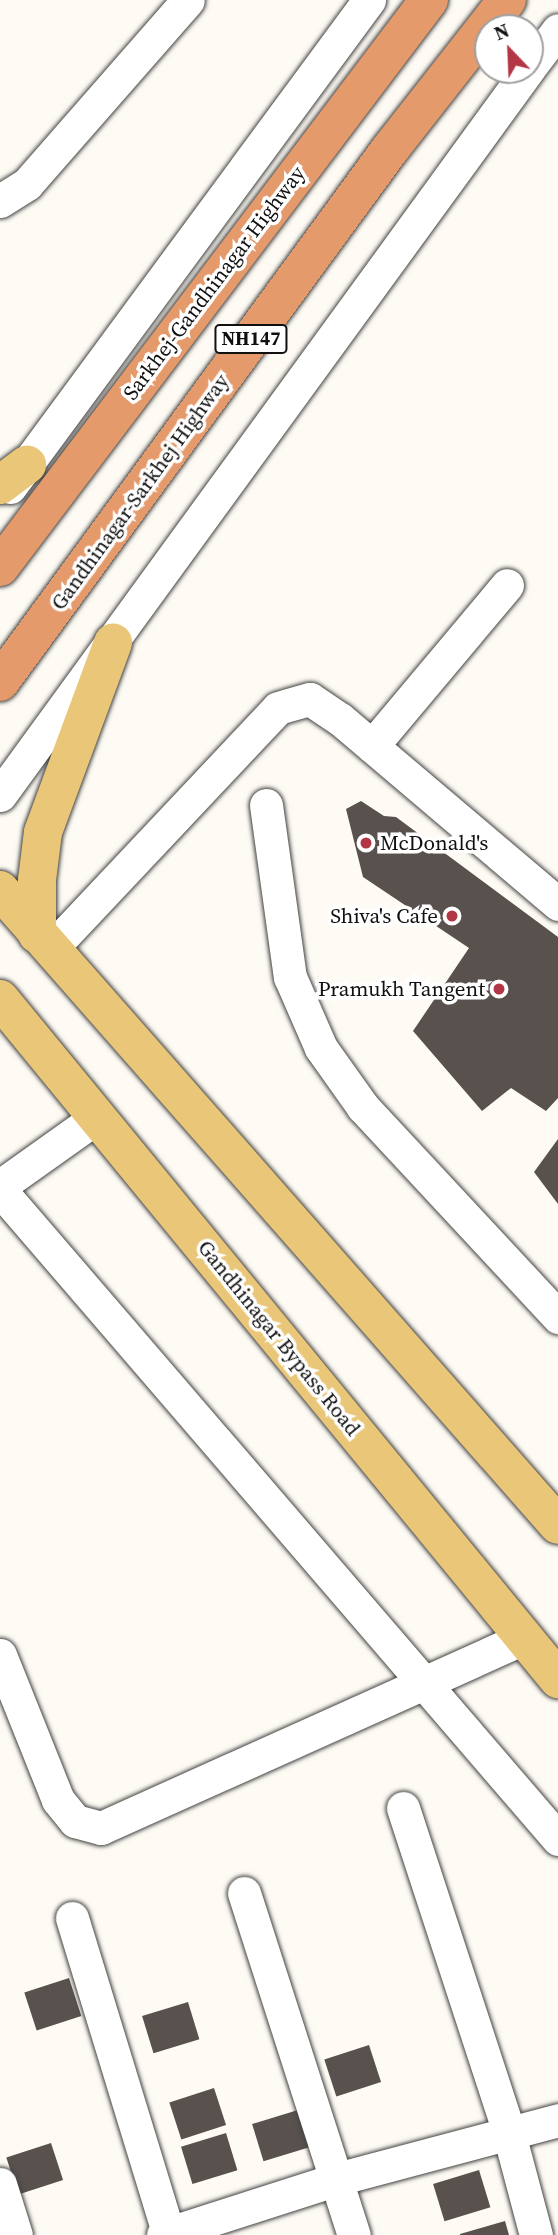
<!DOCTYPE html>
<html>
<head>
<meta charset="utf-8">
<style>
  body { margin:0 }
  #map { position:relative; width:558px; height:2235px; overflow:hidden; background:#fefbf4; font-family:"Source Serif 4",serif }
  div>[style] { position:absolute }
  .building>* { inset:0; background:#58514e; transform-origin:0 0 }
  .roads { filter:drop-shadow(0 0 2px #434343) drop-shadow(0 0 2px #434343) }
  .minor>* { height:33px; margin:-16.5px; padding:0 16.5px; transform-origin:16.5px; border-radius:16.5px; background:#fff }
  .major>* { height:38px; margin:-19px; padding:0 19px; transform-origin:19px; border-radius:19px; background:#eac678 }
  .highway>* { height:38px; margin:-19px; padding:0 19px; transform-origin:19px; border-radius:19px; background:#e59a6b }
  .dots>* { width:19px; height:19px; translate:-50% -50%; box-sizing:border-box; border:4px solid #fff; border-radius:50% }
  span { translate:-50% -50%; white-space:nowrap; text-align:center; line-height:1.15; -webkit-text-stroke:7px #fff; paint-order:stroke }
  .shield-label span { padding:2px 5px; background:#fff; border:2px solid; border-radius:5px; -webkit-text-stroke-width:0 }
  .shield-label { font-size:19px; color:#101010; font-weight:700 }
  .street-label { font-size:21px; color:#101010 }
  .poi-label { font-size:21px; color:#101010 }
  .left { translate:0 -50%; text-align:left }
  .right { translate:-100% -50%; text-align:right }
  .north { position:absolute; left:474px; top:14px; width:70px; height:70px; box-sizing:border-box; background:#fff; border:2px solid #9f9f9f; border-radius:50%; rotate:337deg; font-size:19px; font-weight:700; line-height:28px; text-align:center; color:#101010 }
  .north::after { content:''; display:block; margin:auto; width:24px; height:32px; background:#b23645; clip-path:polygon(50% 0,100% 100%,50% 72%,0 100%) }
</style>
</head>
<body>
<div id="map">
  <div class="building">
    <i style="clip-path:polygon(361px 801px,384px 816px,396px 817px,558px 937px,558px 1098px,546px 1111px,511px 1088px,482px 1111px,413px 1031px,469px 948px,363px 877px,346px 809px)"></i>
    <i style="clip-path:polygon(558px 1139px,558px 1204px,534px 1172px)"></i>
    <i style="left:69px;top:1978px;width:40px;height:47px;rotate:72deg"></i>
    <i style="left:188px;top:2002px;width:39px;height:48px;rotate:73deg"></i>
    <i style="left:369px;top:2045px;width:39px;height:47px;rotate:72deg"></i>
    <i style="left:214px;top:2088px;width:39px;height:47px;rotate:72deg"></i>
    <i style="left:298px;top:2110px;width:39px;height:48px;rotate:73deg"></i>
    <i style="left:226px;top:2133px;width:39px;height:47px;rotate:73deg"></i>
    <i style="left:51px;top:2143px;width:39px;height:47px;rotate:72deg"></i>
    <i style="left:479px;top:2170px;width:39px;height:48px;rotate:73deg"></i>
    <i style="clip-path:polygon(505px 2221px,509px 2235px,460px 2235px,460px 2234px)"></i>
  </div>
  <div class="roads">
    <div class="minor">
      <i style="left:530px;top:67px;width:46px;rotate:-52.9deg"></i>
      <i style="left:0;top:201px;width:32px;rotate:-32deg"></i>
      <i style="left:27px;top:184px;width:244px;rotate:-48.8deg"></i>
      <i style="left:10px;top:487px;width:605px;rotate:-53.6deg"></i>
      <i style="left:372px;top:746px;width:210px;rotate:-50deg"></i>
      <i style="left:0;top:795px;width:897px;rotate:-53.94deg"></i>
      <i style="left:266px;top:805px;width:174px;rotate:82.1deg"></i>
      <i style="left:290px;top:977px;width:77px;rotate:66.4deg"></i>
      <i style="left:321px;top:1048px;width:72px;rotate:54.6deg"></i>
      <i style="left:363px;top:1107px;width:287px;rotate:47.1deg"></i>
      <i style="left:50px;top:950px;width:332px;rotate:-46.7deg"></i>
      <i style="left:278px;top:708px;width:33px;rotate:-16deg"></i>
      <i style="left:310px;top:699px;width:36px;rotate:34deg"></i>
      <i style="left:340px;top:719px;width:286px;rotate:40.3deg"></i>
      <i style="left:0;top:1186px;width:119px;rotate:-35.4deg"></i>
      <i style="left:0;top:1190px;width:856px;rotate:49.31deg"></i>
      <i style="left:0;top:1655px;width:156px;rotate:68.2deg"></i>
      <i style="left:58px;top:1800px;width:27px;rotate:51deg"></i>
      <i style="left:75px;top:1821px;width:27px;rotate:15deg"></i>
      <i style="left:101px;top:1828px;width:464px;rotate:-24.2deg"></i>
      <i style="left:403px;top:1808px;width:339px;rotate:71.9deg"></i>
      <i style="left:508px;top:2130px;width:109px;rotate:75.1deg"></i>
      <i style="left:244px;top:1893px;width:359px;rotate:72.2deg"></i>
      <i style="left:72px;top:1918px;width:332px;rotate:73deg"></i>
      <i style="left:0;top:2184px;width:53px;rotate:72.6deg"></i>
      <i style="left:163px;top:2235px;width:183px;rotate:-17.8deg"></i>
      <i style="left:337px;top:2179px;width:229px;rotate:-14.9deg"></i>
    </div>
    <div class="major">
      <i style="left:0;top:485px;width:34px;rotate:-37deg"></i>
      <i style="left:0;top:890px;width:845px;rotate:48.69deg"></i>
      <i style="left:37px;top:934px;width:54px;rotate:-90deg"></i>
      <i style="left:37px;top:880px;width:48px;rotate:-82.9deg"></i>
      <i style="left:43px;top:832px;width:202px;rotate:-69.7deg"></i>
      <i style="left:0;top:999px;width:880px;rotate:50.63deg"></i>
    </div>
    <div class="highway">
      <i style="left:0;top:567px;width:711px;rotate:-52.89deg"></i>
      <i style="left:0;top:682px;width:662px;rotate:-53.79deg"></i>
      <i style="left:391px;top:148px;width:188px;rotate:-51.9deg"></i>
    </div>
  </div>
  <div class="dots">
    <i style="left:366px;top:843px;background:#b23645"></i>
    <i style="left:452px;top:916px;background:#b23645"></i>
    <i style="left:499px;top:989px;background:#b23645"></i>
  </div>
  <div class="shield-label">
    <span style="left:251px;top:339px">NH147</span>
  </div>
  <div class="street-label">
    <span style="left:214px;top:283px;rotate:-53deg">Sarkhej-Gandhinagar Highway</span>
    <span style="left:140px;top:492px;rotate:-54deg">Gandhinagar-Sarkhej Highway</span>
    <span style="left:279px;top:1338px;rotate:51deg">Gandhinagar Bypass Road</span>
  </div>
  <div class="poi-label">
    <span class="left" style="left:380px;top:843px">McDonald's</span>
    <span class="right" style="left:438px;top:916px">Shiva's Cafe</span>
    <span class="right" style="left:485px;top:989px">Pramukh Tangent</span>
  </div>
  <div class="north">N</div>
</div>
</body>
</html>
